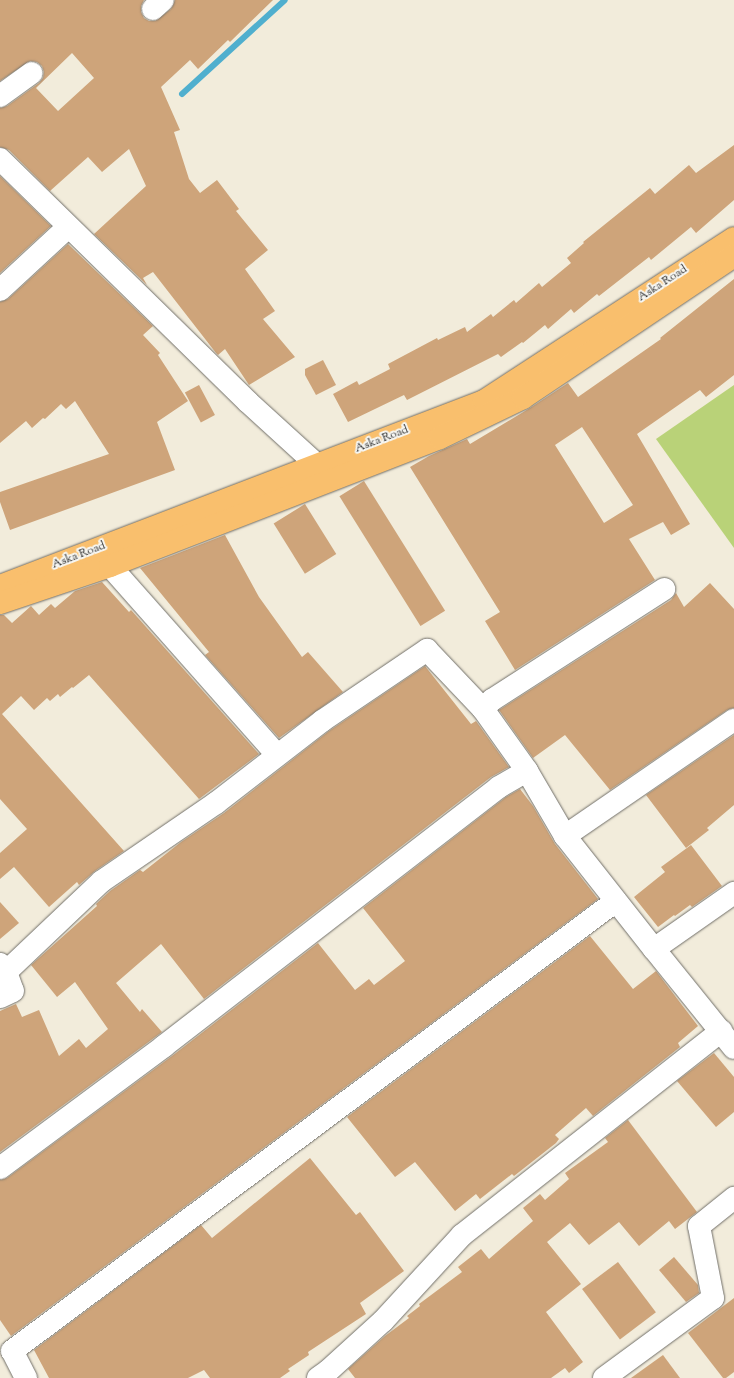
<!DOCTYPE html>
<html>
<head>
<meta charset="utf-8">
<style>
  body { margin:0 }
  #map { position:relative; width:734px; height:1378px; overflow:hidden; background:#f2ecdb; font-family:"Sorts Mill Goudy",serif }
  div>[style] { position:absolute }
  .green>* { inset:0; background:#b9d278 }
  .stream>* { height:6px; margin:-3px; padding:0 3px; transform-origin:3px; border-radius:3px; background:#50afce }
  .building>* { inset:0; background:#cea47a; transform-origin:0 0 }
  .roads { filter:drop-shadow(0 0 1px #716f69) drop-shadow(0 0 1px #716f69) }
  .minor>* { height:22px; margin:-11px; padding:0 11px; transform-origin:11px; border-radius:11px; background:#fff }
  .trunk>* { height:22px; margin:-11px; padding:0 11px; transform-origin:11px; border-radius:11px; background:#f9bf6d }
  span { translate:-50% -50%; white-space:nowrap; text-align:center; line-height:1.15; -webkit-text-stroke:4px #f6f6f2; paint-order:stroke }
  .street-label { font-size:12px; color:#2b2b2b }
</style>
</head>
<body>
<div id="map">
  <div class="green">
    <i style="clip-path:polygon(734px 385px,734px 548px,656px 439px)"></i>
  </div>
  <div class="stream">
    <i style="left:182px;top:94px;width:139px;rotate:-42.4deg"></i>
  </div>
  <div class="building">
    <i style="clip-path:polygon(evenodd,0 0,144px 0,141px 6px,141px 12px,144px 18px,149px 21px,155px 21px,171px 9px,175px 0,273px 0,230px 42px,228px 40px,198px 69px,190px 60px,161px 87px,180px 130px,174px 132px,189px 179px,200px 193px,217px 180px,239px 209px,236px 211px,268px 250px,245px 269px,275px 311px,263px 319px,295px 357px,249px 385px,225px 349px,218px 355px,216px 353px,153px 272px,143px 278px,147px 285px,94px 234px,146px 186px,129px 149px,102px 172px,88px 157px,50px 191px,9px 150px,0 147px,0 108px,7px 106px,39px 83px,43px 78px,44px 72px,42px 66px,37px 62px,30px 61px,0 81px,0 0,72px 53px,94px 78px,58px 111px,36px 88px,72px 53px)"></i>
    <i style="clip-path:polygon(734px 145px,734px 200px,696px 233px,691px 227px,651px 260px,649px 257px,599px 296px,597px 294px,574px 313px,571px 309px,548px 329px,545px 325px,523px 343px,522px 342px,501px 357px,498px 354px,407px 400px,404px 395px,348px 422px,333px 394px,357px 381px,359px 385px,390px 369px,388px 364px,437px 338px,438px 340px,465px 327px,467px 332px,491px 314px,493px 317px,514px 300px,516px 303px,539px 283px,542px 287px,571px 263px,567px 258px,584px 243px,583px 242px,650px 188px,655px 194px,689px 165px,696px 173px)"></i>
    <i style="clip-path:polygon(0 176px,51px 226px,0 273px)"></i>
    <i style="clip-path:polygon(68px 244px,153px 326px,143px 335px,160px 353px,158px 355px,188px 401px,157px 422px,175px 470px,10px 530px,0 502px,0 492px,109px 454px,75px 401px,66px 409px,61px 404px,45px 419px,43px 418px,32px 428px,26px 421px,0 443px,0 302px,8px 299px)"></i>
    <i style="clip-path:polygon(evenodd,734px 279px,734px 375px,706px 397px,700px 390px,637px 434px,690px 524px,671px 535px,663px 522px,629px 539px,655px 580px,515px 670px,485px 621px,500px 612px,410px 467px,429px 456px,467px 439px,470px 444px,530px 408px,568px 383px,578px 397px,661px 339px,660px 338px,734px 279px,582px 427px,633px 505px,604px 523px,555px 445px,582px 427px)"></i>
    <i style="clip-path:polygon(323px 360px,336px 385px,316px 395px,305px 375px,305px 369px)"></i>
    <i style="left:199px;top:385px;width:34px;height:16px;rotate:62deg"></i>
    <i style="left:364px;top:481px;width:153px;height:29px;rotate:58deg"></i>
    <i style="left:305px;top:504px;width:59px;height:37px;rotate:58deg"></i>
    <i style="clip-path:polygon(225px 535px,259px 597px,302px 657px,308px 652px,343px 692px,279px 738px,205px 655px,209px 652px,140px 568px)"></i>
    <i style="clip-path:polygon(102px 582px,129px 612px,131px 610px,259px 754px,199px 799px,89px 675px,73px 688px,72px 687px,60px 697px,58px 694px,50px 701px,47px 698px,34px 710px,21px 696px,2px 714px,124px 851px,95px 871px,79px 885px,77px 882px,49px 907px,14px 867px,0 879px,0 853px,27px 829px,0 799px,0 615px,4px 615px,12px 623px,31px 606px,39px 615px,51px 604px,55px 608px,75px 591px)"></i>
    <i style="clip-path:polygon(710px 583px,734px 609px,734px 708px,727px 710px,610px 790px,565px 735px,533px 758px,499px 710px,671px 600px,676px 593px,684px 607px)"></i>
    <i style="clip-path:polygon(425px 666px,471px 724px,476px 721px,509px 767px,491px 777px,204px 999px,161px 944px,116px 983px,140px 1012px,142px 1009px,162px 1032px,0 1152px,0 1011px,16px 1004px,22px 1017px,39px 1010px,59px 1056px,79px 1039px,86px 1048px,108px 1029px,75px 982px,57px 997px,31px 965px,97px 906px,96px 904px,110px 891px,140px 870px,143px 872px,181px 842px,224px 813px,329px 731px)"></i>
    <i style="clip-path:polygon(734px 735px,734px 805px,707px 828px,709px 830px,686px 848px,646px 795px)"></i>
    <i style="clip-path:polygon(520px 789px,533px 806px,555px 844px,598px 899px,11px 1336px,0 1320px,0 1180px,7px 1178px,172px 1056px,318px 943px,355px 990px,369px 979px,374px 985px,405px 961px,363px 908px,506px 797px)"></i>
    <i style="clip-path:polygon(691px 845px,722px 886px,692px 907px,690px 905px,675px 916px,674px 915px,658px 927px,634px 897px,665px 872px,661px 867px)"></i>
    <i style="clip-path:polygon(0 902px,19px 923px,0 939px)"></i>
    <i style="clip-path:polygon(590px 936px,633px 989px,656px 971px,698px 1026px,678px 1043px,680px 1047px,593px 1116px,586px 1108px,555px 1135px,559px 1139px,556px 1143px,514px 1176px,512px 1174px,480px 1199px,476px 1194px,455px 1211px,415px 1162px,395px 1177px,347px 1117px)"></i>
    <i style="clip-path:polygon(714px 1053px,734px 1077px,734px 1112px,716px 1127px,677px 1081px)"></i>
    <i style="clip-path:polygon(628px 1120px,697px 1212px,675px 1229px,669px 1221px,639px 1246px,619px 1222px,589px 1245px,570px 1223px,547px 1242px,581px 1284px,546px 1312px,583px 1362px,569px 1373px,565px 1368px,551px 1378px,355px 1378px,348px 1369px,385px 1336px,409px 1318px,407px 1316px,420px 1306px,419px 1304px,462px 1272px,458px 1267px,481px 1249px,489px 1259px,533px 1221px,523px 1208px,540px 1194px,545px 1200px,569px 1179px,565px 1173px,608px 1142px,605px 1138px)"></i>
    <i style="clip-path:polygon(310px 1158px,356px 1215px,360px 1212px,404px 1271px,360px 1303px,366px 1314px,308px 1352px,309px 1355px,288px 1369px,290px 1371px,280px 1378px,210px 1378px,204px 1370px,188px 1378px,49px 1378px,34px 1350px,201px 1225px,212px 1238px)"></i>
    <i style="clip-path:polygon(674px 1257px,698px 1285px,699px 1293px,686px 1302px,659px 1270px)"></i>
    <i style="left:618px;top:1262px;width:63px;height:45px;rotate:53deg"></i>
    <i style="clip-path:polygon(734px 1298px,734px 1372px,726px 1378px,723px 1378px,688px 1333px)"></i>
    <i style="clip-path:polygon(663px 1355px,680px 1378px,631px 1378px)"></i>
  </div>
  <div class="roads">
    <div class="minor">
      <i style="left:153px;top:9px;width:13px;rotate:-42deg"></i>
      <i style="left:0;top:96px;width:39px;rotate:-36deg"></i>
      <i style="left:0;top:159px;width:347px;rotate:44.4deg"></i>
      <i style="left:248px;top:402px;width:93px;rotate:42.4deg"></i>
      <i style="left:317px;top:465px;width:18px;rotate:52deg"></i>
      <i style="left:0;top:290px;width:93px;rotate:-42.8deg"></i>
      <i style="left:110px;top:566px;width:252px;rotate:48.5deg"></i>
      <i style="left:483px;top:709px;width:13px;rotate:-45deg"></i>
      <i style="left:492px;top:700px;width:205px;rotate:-32.8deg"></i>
      <i style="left:565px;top:836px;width:205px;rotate:-34.5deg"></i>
      <i style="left:654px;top:949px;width:127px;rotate:51.1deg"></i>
      <i style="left:0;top:964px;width:10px;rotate:53deg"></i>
      <i style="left:6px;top:972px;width:20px;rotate:70deg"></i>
      <i style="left:13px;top:991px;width:14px;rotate:155deg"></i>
      <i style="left:6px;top:972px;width:132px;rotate:-43.5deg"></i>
      <i style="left:102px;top:881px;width:138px;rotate:-34.4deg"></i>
      <i style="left:216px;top:803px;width:134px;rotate:-37.7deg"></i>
      <i style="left:322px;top:721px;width:127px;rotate:-34.1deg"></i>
      <i style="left:427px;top:650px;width:81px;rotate:46.5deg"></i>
      <i style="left:483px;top:709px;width:76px;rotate:54.6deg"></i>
      <i style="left:527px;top:771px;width:75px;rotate:59.7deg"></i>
      <i style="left:565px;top:836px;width:144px;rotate:51.8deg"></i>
      <i style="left:654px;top:949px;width:98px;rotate:-35deg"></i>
      <i style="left:0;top:1168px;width:204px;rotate:-36.6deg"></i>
      <i style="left:164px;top:1046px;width:423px;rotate:-37.7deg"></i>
      <i style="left:499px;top:787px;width:32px;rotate:-30deg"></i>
      <i style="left:26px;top:1378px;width:30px;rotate:-117deg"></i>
      <i style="left:12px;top:1351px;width:753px;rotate:-36.69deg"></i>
      <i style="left:318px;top:1378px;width:12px;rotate:-35deg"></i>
      <i style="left:328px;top:1371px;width:74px;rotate:-42.3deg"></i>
      <i style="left:383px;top:1321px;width:117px;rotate:-47.4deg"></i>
      <i style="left:462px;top:1235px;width:330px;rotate:-38.2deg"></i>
      <i style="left:604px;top:1378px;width:135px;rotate:-36.3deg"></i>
      <i style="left:713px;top:1298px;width:73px;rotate:-101deg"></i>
      <i style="left:699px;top:1226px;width:45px;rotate:-38.7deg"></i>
    </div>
    <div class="trunk">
      <i style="left:0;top:586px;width:518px;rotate:-20.92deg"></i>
      <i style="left:484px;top:401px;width:298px;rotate:-33.1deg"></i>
      <i style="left:0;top:603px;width:116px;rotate:-18.6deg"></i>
      <i style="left:110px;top:566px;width:354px;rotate:-21.2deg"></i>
      <i style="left:440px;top:438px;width:92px;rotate:-25.7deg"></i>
      <i style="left:523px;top:398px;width:254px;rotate:-33.9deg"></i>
    </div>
  </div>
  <div class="street-label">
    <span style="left:663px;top:284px;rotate:-33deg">Aska Road</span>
    <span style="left:382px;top:440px;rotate:-21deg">Aska Road</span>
    <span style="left:79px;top:556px;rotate:-21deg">Aska Road</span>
  </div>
</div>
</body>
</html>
